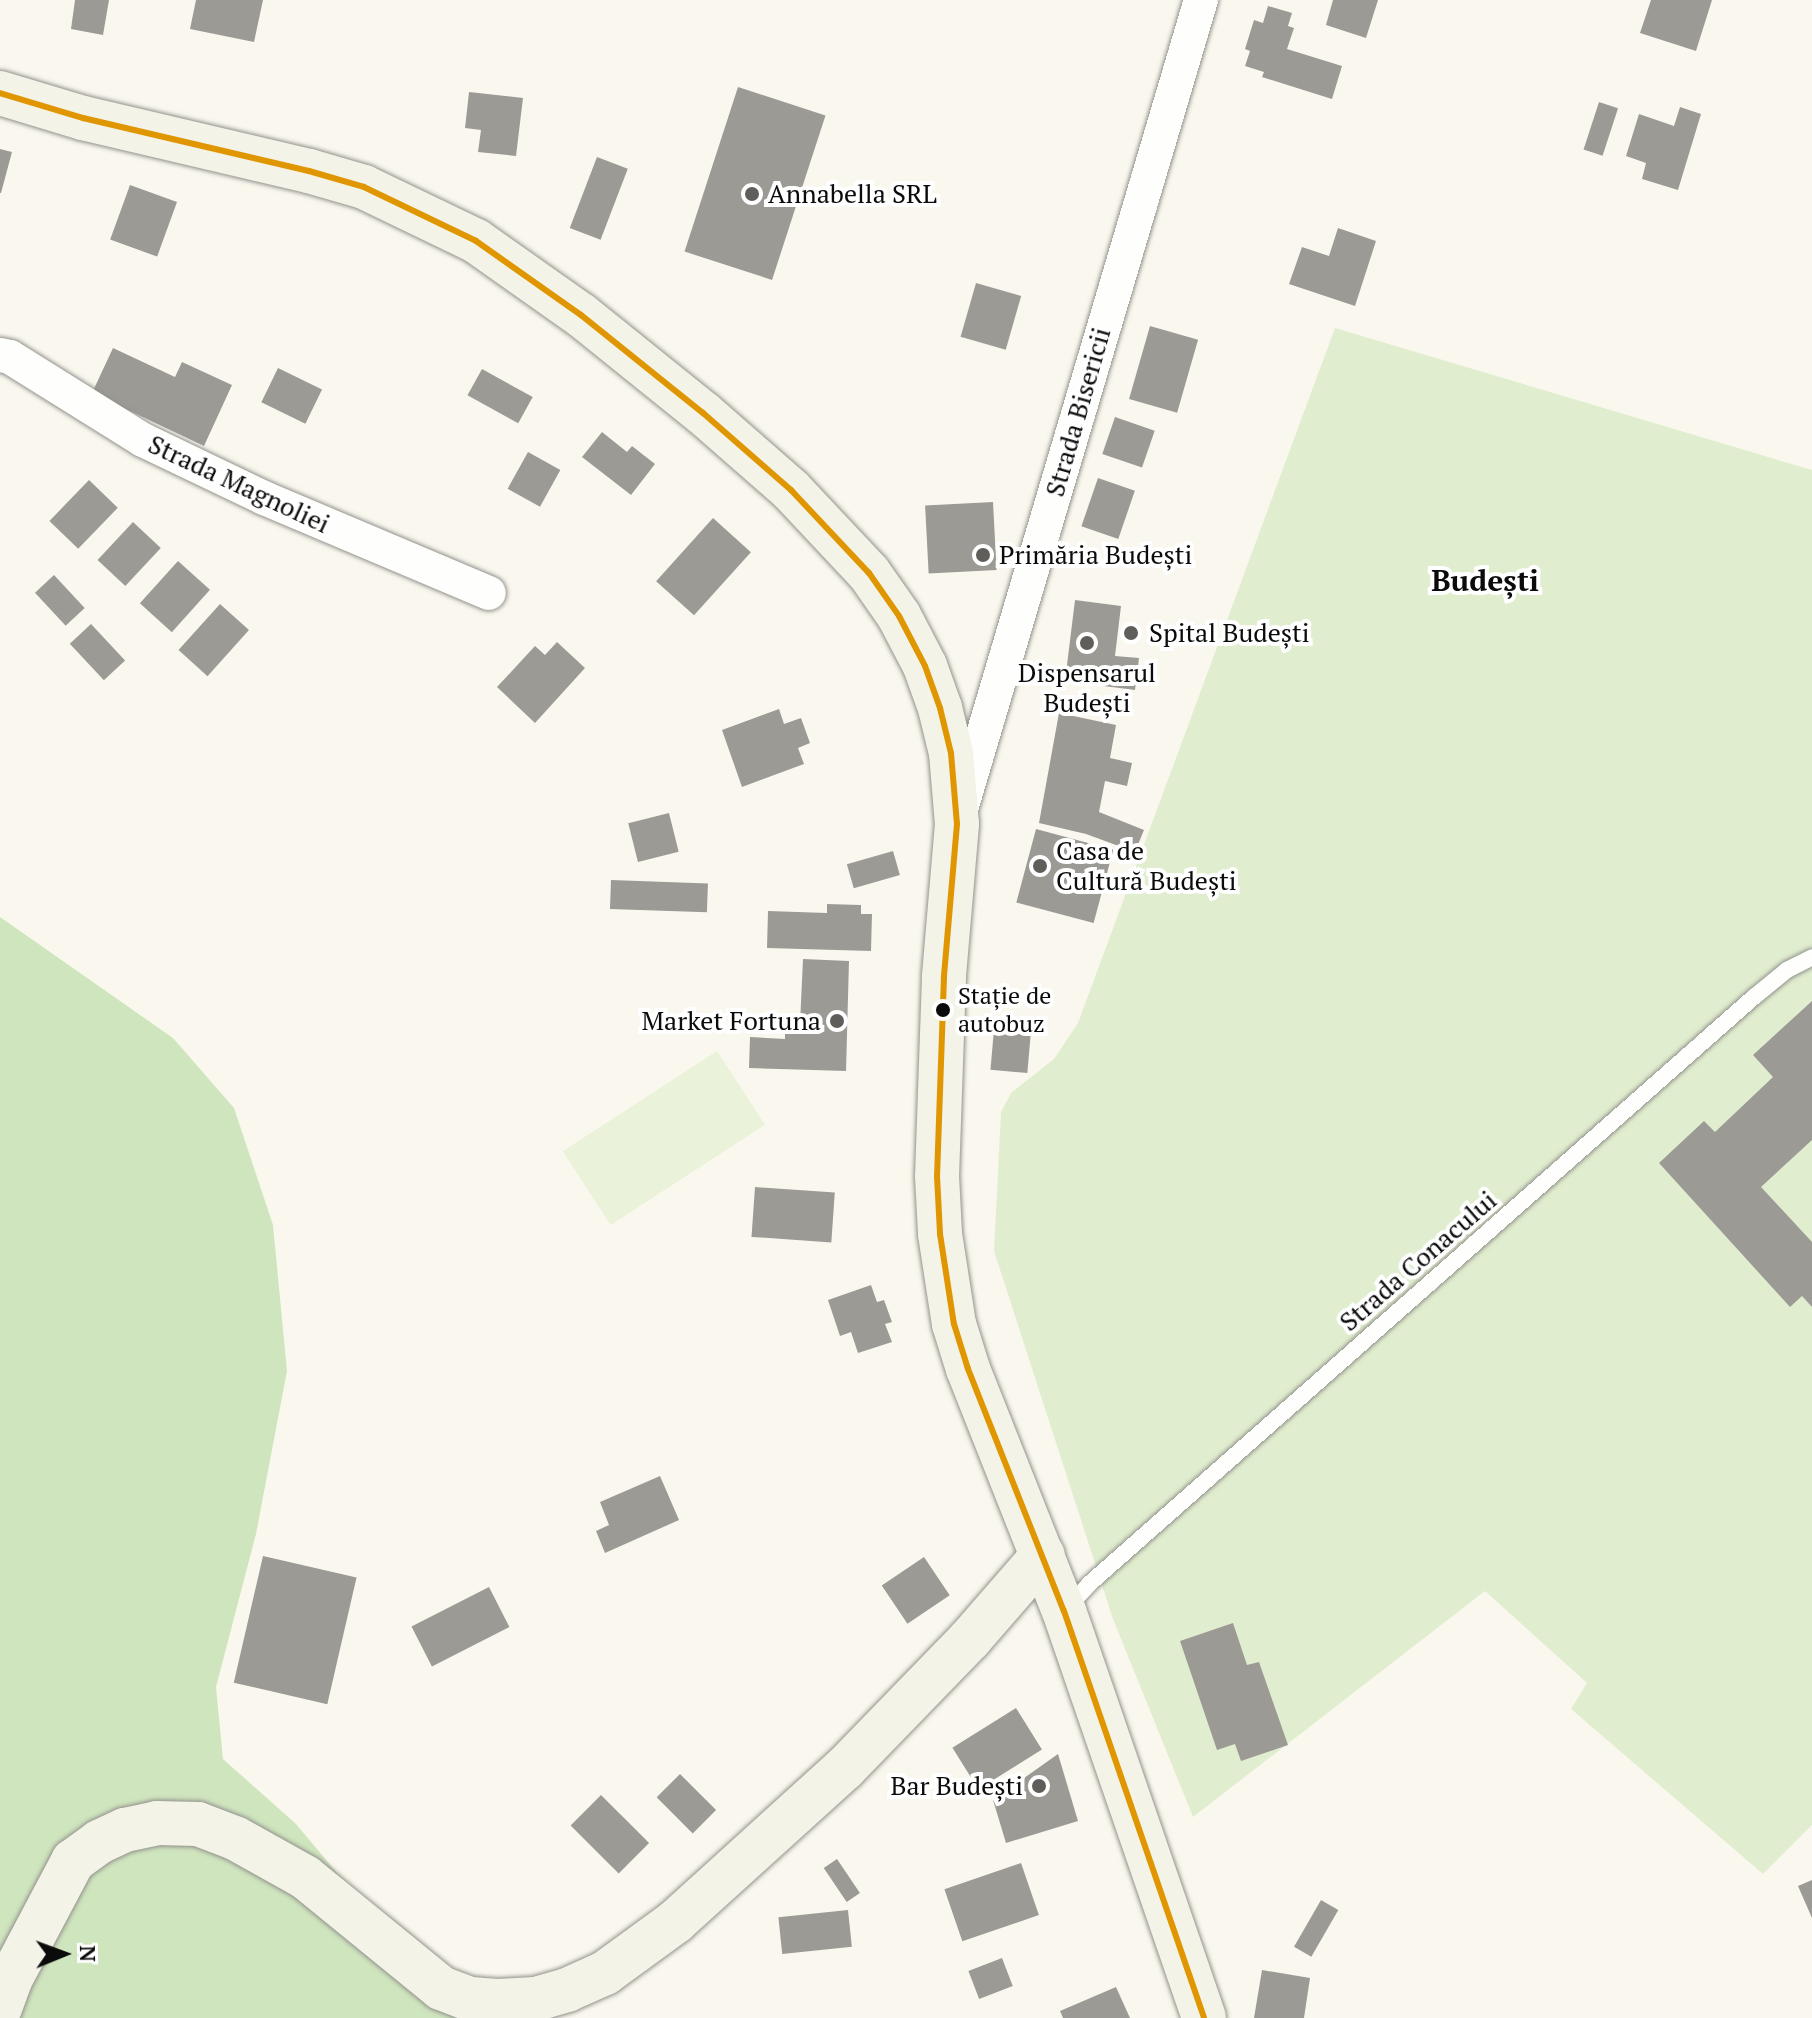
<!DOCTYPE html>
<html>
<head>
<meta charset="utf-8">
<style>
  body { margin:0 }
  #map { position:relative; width:1812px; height:2018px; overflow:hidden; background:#faf8ee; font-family:"PT Serif",serif }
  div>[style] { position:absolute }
  .green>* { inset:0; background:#e0eecf }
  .forest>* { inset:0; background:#cfe5be }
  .pitch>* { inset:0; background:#eaf2d9; transform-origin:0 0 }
  .building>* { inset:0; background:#9c9a95; transform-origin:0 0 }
  .roads { filter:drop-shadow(0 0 2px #93928d) drop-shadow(0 0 2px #93928d) }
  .lane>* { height:16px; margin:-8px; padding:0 8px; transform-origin:8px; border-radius:8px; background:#fefefc }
  .street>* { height:34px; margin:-17px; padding:0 17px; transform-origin:17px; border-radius:17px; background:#fefefc }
  .secondary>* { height:44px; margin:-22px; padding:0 22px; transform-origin:22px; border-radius:22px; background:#f3f3e8 }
  .bus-1>* { height:6px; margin:-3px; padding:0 3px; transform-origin:3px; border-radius:3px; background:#df9601 }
  .dots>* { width:22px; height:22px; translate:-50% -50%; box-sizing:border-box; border:4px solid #fff; border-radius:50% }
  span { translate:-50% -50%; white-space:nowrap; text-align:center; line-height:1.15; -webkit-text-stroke:8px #fff; paint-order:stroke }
  .bus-label { font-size:24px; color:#0b0b0b }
  .left { translate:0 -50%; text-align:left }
  .poi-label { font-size:26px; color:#0b0b0b }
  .right { translate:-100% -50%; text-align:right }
  .street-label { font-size:26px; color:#0b0b0b }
  .quarter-label { font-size:30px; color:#0b0b0b; font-weight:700 }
  .north { position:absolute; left:24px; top:1914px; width:80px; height:80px; -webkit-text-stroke:6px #fff; paint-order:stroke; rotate:89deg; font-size:22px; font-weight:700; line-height:32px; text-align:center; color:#0b0b0b }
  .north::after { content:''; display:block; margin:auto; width:28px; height:36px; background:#0b0b0b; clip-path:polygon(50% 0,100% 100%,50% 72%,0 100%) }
</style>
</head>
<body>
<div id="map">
  <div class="green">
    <i style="clip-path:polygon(1335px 328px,1812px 470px,1812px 1825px,1763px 1874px,1571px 1709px,1587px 1683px,1485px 1591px,1193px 1817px,1113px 1619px,994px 1251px,1001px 1112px,1011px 1093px,1054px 1059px,1078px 1023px)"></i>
  </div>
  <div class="forest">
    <i style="clip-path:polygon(0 917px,173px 1038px,234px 1108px,273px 1225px,287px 1371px,256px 1534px,216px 1687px,223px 1759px,296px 1824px,459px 2018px,0 2018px)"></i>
  </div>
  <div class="pitch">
    <i style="left:717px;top:1051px;width:88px;height:184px;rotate:57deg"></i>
  </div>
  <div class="building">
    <i style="clip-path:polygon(75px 0,109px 0,103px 35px,71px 29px)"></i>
    <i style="clip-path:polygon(196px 0,263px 0,254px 42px,190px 29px)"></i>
    <i style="clip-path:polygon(1333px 0,1378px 0,1366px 38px,1326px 25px)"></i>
    <i style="clip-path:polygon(1651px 0,1712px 0,1696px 51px,1640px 33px)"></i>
    <i style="clip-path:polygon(1268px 6px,1292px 13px,1288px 26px,1294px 28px,1287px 49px,1342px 66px,1332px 99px,1262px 77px,1264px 72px,1245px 66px,1250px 51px,1245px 49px,1254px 20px,1263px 23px)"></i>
    <i style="left:738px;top:87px;width:92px;height:173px;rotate:18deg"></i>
    <i style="clip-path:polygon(469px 92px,523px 98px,516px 156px,478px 152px,481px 130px,465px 128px)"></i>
    <i style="left:1599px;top:102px;width:20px;height:50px;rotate:18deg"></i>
    <i style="clip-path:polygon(1680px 107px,1701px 114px,1678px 190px,1642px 179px,1646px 163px,1626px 156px,1639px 114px,1674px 126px)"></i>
    <i style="clip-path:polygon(0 149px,12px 152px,1px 193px,0 193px)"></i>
    <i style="left:597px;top:157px;width:33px;height:76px;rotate:21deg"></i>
    <i style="left:130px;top:185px;width:50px;height:58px;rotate:20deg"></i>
    <i style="clip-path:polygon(1338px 228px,1376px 241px,1355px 306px,1289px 284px,1302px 247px,1329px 256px)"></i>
    <i style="left:976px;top:283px;width:47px;height:56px;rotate:16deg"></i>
    <i style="left:1150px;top:326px;width:50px;height:76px;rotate:16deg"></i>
    <i style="clip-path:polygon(113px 348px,175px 377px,182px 362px,232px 385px,204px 446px,92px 393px)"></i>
    <i style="left:278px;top:368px;width:49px;height:38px;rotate:26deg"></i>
    <i style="left:482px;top:369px;width:58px;height:30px;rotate:29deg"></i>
    <i style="left:1115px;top:417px;width:42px;height:39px;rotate:19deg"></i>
    <i style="clip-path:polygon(602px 432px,627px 452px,632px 446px,655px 464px,631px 495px,582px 457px)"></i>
    <i style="left:528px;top:452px;width:37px;height:42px;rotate:29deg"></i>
    <i style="left:1098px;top:478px;width:39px;height:51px;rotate:19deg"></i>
    <i style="left:89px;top:480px;width:40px;height:57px;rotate:44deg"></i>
    <i style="left:993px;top:502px;width:68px;height:68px;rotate:87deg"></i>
    <i style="left:713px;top:518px;width:51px;height:85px;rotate:42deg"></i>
    <i style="left:133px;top:522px;width:38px;height:52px;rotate:43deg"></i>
    <i style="left:178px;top:561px;width:43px;height:57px;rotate:42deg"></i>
    <i style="left:54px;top:575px;width:45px;height:26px;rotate:47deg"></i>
    <i style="clip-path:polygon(1075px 600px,1121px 606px,1115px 656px,1139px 658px,1135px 690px,1065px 681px)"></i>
    <i style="left:220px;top:604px;width:39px;height:62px;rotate:42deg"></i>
    <i style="left:91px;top:624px;width:50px;height:29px;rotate:47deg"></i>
    <i style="clip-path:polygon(557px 642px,585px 668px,535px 723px,497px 687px,535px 646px,545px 655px)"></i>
    <i style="clip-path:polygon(779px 709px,784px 724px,801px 718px,810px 743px,798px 748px,804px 764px,742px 787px,722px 730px)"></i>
    <i style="clip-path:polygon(1059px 713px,1116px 725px,1110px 758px,1132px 763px,1127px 786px,1105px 781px,1099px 812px,1144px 830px,1135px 852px,1086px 834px,1039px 823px)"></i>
    <i style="left:669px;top:813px;width:40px;height:42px;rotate:76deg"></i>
    <i style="left:1036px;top:829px;width:80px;height:76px;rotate:15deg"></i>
    <i style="left:893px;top:851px;width:25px;height:48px;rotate:74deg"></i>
    <i style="left:611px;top:880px;width:97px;height:29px;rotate:2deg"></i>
    <i style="clip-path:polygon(827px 904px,861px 905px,861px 914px,872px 914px,871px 951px,767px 948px,768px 911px,827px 913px)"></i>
    <i style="clip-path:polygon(803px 959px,849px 961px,846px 1071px,749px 1068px,750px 1037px,785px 1039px,785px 1023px,800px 1024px)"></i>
    <i style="clip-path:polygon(1812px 1001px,1812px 1140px,1761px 1187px,1812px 1242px,1812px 1307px,1802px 1296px,1790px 1307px,1659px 1163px,1704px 1121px,1715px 1132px,1773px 1077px,1753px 1055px)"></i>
    <i style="left:995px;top:1018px;width:37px;height:52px;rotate:5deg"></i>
    <i style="left:755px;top:1187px;width:80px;height:50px;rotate:4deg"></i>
    <i style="clip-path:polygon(871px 1285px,877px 1302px,884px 1300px,892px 1322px,885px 1324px,892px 1342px,858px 1353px,851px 1332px,840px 1336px,828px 1300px)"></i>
    <i style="clip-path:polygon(660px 1476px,679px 1520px,605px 1553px,596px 1531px,609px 1525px,600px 1502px)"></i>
    <i style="left:263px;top:1556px;width:96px;height:130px;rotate:13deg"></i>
    <i style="left:924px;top:1557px;width:46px;height:51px;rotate:56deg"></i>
    <i style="left:489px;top:1587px;width:45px;height:87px;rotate:63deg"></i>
    <i style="clip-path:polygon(1233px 1623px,1247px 1665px,1259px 1662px,1288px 1745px,1241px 1761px,1235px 1744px,1217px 1750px,1180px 1641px)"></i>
    <i style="left:1016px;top:1708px;width:49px;height:75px;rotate:58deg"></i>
    <i style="clip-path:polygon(1058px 1754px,1078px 1821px,1006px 1843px,993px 1800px)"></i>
    <i style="left:680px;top:1774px;width:51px;height:33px;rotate:45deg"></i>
    <i style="left:601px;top:1795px;width:68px;height:43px;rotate:45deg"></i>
    <i style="left:837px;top:1859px;width:41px;height:16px;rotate:56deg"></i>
    <i style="left:1021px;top:1863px;width:55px;height:81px;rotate:71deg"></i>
    <i style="clip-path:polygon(1812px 1880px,1812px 1918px,1798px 1886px)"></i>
    <i style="left:1321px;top:1900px;width:20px;height:54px;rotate:30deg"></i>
    <i style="left:848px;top:1910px;width:37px;height:70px;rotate:84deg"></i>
    <i style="left:1002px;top:1958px;width:30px;height:36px;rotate:69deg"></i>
    <i style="clip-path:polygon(1262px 1970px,1310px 1978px,1304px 2018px,1254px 2018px)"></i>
    <i style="clip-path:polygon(1116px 1987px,1130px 2018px,1063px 2018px,1060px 2011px)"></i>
  </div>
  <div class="roads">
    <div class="lane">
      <i style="left:1067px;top:1608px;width:33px;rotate:-47deg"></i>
      <i style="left:1089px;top:1584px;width:887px;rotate:-41.44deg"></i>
      <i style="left:1754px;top:997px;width:43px;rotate:-39.3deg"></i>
      <i style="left:1787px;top:970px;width:28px;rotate:-27deg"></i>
    </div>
    <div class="street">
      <i style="left:0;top:355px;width:10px;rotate:11deg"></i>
      <i style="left:10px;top:357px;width:157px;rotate:32deg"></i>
      <i style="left:143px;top:440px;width:134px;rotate:25.6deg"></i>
      <i style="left:264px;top:498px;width:244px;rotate:22.9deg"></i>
      <i style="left:961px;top:809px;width:844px;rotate:-73.48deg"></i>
    </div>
    <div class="secondary">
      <i style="left:0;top:93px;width:87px;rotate:16.8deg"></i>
      <i style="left:83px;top:118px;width:232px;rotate:13.2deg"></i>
      <i style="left:309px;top:171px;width:57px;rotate:16.2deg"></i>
      <i style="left:364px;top:187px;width:124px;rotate:25.7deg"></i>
      <i style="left:476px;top:241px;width:128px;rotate:35.2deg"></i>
      <i style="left:581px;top:315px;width:156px;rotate:38.8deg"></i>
      <i style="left:703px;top:413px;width:117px;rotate:41.2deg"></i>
      <i style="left:791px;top:490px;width:114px;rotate:46.8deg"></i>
      <i style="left:869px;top:573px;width:52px;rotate:55.1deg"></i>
      <i style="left:899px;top:616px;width:56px;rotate:62.5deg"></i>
      <i style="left:925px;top:666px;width:45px;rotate:70.3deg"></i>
      <i style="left:940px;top:708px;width:46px;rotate:76.3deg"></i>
      <i style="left:951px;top:753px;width:71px;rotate:85.2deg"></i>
      <i style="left:957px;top:824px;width:154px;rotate:94.9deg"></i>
      <i style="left:944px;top:977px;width:199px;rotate:92deg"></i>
      <i style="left:937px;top:1176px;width:58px;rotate:87deg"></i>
      <i style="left:940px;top:1234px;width:91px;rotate:81.2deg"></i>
      <i style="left:954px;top:1324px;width:47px;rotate:72.7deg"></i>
      <i style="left:968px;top:1369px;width:260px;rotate:68.4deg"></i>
      <i style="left:1064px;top:1611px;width:430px;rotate:71deg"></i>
      <i style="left:0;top:2008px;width:30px;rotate:-70deg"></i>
      <i style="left:10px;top:1980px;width:135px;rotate:-62.1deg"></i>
      <i style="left:73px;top:1861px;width:32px;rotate:-36deg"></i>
      <i style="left:99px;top:1842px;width:29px;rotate:-25deg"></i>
      <i style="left:125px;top:1830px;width:33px;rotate:-12deg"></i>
      <i style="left:157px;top:1823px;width:41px;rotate:1.4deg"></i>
      <i style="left:198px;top:1824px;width:40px;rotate:21deg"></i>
      <i style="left:235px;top:1838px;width:80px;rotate:29.1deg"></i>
      <i style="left:305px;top:1877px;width:176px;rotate:39.2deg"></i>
      <i style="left:441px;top:1988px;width:31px;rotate:21deg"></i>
      <i style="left:470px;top:1999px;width:28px;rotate:4deg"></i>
      <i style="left:498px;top:2001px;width:38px;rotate:-3deg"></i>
      <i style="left:536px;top:1999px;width:32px;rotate:-16deg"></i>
      <i style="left:567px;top:1990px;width:42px;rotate:-24.1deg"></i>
      <i style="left:605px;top:1973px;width:87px;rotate:-36.1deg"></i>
      <i style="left:675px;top:1922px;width:229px;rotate:-42.2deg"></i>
      <i style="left:845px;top:1768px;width:180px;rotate:-45.9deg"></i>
      <i style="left:970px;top:1639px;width:111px;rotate:-49deg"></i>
    </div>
  </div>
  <div class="bus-1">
    <i style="left:0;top:93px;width:87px;rotate:16.8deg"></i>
    <i style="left:83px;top:118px;width:232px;rotate:13.2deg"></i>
    <i style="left:309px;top:171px;width:57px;rotate:16.2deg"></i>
    <i style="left:364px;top:187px;width:124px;rotate:25.7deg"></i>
    <i style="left:476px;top:241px;width:128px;rotate:35.2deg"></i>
    <i style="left:581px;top:315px;width:156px;rotate:38.8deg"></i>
    <i style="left:703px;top:413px;width:117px;rotate:41.2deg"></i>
    <i style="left:791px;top:490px;width:114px;rotate:46.8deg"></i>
    <i style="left:869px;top:573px;width:52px;rotate:55.1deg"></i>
    <i style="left:899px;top:616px;width:56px;rotate:62.5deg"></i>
    <i style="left:925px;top:666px;width:45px;rotate:70.3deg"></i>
    <i style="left:940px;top:708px;width:46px;rotate:76.3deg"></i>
    <i style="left:951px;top:753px;width:71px;rotate:85.2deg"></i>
    <i style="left:957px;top:824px;width:154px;rotate:94.9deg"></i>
    <i style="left:944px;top:977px;width:199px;rotate:92deg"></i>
    <i style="left:937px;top:1176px;width:58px;rotate:87deg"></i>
    <i style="left:940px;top:1234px;width:91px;rotate:81.2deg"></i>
    <i style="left:954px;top:1324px;width:47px;rotate:72.7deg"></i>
    <i style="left:968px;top:1369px;width:260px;rotate:68.4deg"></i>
    <i style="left:1064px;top:1611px;width:430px;rotate:71deg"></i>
  </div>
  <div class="dots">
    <i style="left:752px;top:194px;background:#5f5e5a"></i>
    <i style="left:983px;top:555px;background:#5f5e5a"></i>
    <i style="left:1131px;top:633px;background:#5f5e5a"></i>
    <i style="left:1087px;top:643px;background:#5f5e5a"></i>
    <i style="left:1040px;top:866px;background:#5f5e5a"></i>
    <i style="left:943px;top:1010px;background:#0b0b0b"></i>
    <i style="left:837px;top:1021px;background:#5f5e5a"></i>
    <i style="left:1039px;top:1786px;background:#5f5e5a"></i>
  </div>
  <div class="bus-label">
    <span class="left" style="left:958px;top:1010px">Stație de<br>autobuz</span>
  </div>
  <div class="poi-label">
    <span class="left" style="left:768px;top:194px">Annabella SRL</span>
    <span class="left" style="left:999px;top:555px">Primăria Budești</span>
    <span class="left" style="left:1149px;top:633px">Spital Budești</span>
    <span style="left:1087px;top:688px">Dispensarul<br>Budești</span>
    <span class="left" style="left:1056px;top:866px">Casa de<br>Cultură Budești</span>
    <span class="right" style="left:821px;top:1021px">Market Fortuna</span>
    <span class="right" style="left:1023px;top:1786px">Bar Budești</span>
  </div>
  <div class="street-label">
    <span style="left:1078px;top:412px;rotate:-74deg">Strada Bisericii</span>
    <span style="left:239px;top:484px;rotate:25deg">Strada Magnoliei</span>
    <span style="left:1418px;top:1261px;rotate:-41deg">Strada Conacului</span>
  </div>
  <div class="quarter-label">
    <span style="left:1485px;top:580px">Budești</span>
  </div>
  <div class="north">N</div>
</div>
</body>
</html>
